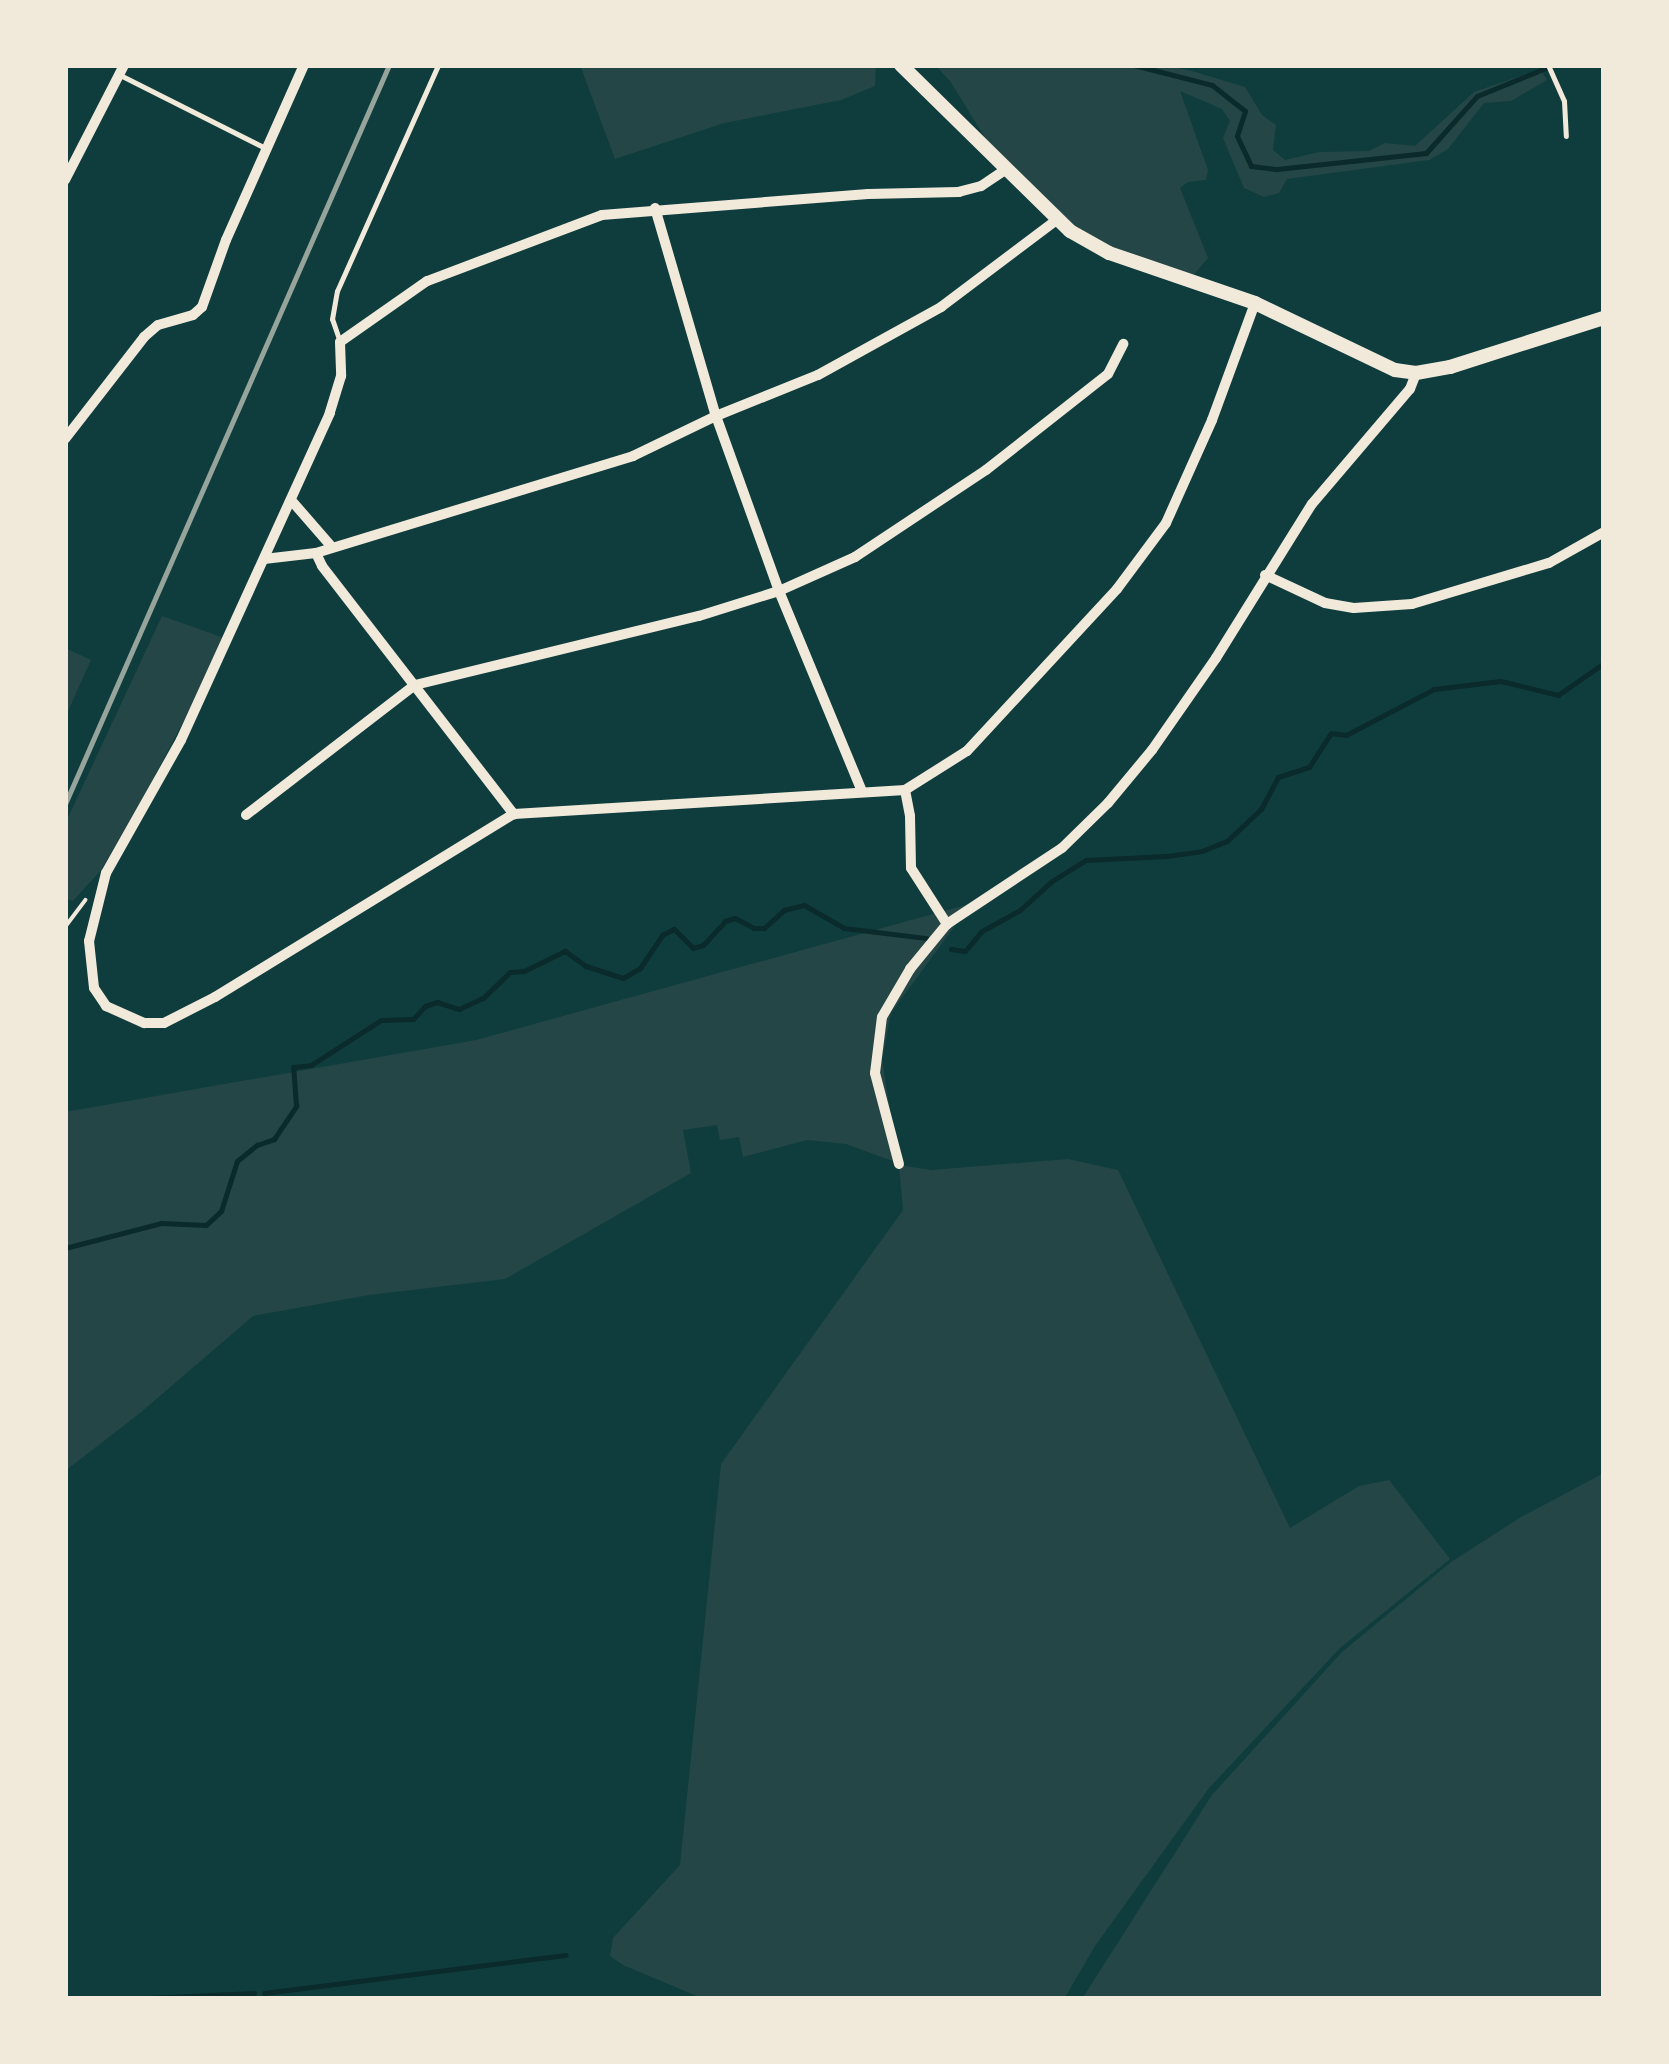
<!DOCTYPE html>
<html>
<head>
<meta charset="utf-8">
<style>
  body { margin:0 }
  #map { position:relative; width:1669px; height:2064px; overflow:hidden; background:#0f3d3e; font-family:Lato,sans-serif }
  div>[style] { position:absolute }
  .green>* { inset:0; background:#244646 }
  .stream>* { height:5px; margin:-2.5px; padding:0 2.5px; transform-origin:2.5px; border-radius:2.5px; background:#0a2a2b }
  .path>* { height:4px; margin:-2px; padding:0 2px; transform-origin:2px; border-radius:2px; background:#f1e9da }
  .service>* { height:5px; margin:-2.5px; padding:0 2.5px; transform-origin:2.5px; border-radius:2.5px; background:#f1e9da }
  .minor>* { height:10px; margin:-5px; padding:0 5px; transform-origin:5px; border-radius:5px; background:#f1e9da }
  .tertiary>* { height:14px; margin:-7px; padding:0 7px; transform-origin:7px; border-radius:7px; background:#f1e9da }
  .rail>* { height:5px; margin:-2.5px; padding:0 2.5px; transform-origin:2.5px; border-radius:2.5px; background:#97a49c }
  span { translate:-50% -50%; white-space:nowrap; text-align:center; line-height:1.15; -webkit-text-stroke:8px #f1e9da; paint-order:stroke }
  .frame { position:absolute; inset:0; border:68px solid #f1e9da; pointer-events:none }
</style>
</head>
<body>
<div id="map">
  <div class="green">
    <i style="clip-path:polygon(580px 65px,876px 65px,875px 86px,841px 100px,724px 123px,615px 159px)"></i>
    <i style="clip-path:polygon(935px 65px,1166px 65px,1192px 71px,1245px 87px,1262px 115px,1276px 125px,1273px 150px,1285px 160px,1319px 152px,1369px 151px,1385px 143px,1415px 146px,1474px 92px,1540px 69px,1547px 80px,1511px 101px,1484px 103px,1448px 149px,1429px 160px,1287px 179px,1279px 193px,1264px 197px,1244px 188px,1223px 138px,1230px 121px,1222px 109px,1180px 91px,1208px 170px,1206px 180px,1188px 182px,1180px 188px,1208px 258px,1190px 279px,1097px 247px,1005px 170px,950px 81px)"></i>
    <i style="clip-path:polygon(162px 616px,227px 639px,137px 809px,101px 870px,73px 901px,65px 898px,65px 824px)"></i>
    <i style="clip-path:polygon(65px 648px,91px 660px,65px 718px)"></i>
    <i style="clip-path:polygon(991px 898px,957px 923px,891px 1013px,882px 1059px,898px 1163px,846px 1144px,807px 1140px,743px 1157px,739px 1137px,720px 1140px,717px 1125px,683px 1130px,691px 1173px,505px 1279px,369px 1295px,253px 1316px,140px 1413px,65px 1471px,65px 1112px,476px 1040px)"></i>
    <i style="clip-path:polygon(1068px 1159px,1118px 1170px,1290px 1528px,1359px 1486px,1389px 1480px,1450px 1559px,1340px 1648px,1209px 1788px,1095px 1946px,1064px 1999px,704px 1999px,623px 1965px,610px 1956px,613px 1938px,680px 1865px,721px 1464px,903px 1210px,899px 1165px,931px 1170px)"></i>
    <i style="clip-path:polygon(1604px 1473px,1604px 1999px,1082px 1999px,1212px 1795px,1342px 1652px,1451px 1562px,1521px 1517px)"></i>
  </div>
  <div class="stream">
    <i style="left:1134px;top:65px;width:81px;rotate:14.4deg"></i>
    <i style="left:1212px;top:85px;width:42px;rotate:38.2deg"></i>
    <i style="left:1245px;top:111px;width:26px;rotate:108deg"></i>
    <i style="left:1237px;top:136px;width:33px;rotate:65deg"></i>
    <i style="left:1251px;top:166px;width:26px;rotate:7deg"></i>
    <i style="left:1277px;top:169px;width:150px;rotate:-6.1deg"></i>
    <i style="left:1426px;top:153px;width:76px;rotate:-48.2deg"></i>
    <i style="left:1477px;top:96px;width:82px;rotate:-22.2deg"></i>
    <i style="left:951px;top:949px;width:14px;rotate:8deg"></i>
    <i style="left:965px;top:951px;width:26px;rotate:-50deg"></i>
    <i style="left:982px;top:931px;width:43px;rotate:-28.9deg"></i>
    <i style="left:1020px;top:910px;width:43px;rotate:-42.2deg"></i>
    <i style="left:1052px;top:881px;width:40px;rotate:-32deg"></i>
    <i style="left:1086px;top:860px;width:81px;rotate:-2.8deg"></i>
    <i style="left:1167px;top:856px;width:35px;rotate:-8deg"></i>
    <i style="left:1202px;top:851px;width:27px;rotate:-22deg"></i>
    <i style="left:1227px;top:841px;width:47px;rotate:-43.3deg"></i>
    <i style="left:1261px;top:809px;width:36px;rotate:-62deg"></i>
    <i style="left:1278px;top:777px;width:33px;rotate:-18deg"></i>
    <i style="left:1309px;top:767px;width:40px;rotate:-57.1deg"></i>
    <i style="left:1331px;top:733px;width:15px;rotate:8deg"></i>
    <i style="left:1346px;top:735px;width:99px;rotate:-27.6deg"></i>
    <i style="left:1434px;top:689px;width:67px;rotate:-6.8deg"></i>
    <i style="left:1501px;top:681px;width:59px;rotate:13.8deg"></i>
    <i style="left:1558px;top:695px;width:56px;rotate:-34.8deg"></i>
    <i style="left:65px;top:1248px;width:99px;rotate:-14.6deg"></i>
    <i style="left:161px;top:1223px;width:45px;rotate:2.5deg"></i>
    <i style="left:206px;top:1225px;width:21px;rotate:-43deg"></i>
    <i style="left:221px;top:1211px;width:52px;rotate:-72.3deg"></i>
    <i style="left:237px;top:1161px;width:26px;rotate:-39deg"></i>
    <i style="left:257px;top:1145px;width:18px;rotate:-19deg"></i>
    <i style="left:274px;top:1139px;width:40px;rotate:-56deg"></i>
    <i style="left:296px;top:1106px;width:39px;rotate:-94deg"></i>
    <i style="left:293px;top:1067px;width:18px;rotate:-6deg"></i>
    <i style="left:311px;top:1065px;width:83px;rotate:-32.7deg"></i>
    <i style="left:381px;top:1020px;width:32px;rotate:-2deg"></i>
    <i style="left:413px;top:1019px;width:18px;rotate:-47deg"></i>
    <i style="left:425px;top:1006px;width:13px;rotate:-18deg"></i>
    <i style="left:437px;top:1002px;width:23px;rotate:18deg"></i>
    <i style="left:459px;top:1009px;width:26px;rotate:-25deg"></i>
    <i style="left:483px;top:998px;width:37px;rotate:-44deg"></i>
    <i style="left:510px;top:972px;width:14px;rotate:-4deg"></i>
    <i style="left:524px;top:971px;width:46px;rotate:-26deg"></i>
    <i style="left:565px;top:951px;width:26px;rotate:36deg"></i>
    <i style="left:586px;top:966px;width:39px;rotate:18deg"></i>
    <i style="left:623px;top:978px;width:20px;rotate:-30deg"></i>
    <i style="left:640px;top:968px;width:40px;rotate:-56deg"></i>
    <i style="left:662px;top:935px;width:13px;rotate:-27deg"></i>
    <i style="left:674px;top:929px;width:27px;rotate:45deg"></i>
    <i style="left:693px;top:948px;width:10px;rotate:-17deg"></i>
    <i style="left:703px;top:945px;width:33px;rotate:-47deg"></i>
    <i style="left:725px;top:921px;width:10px;rotate:-17deg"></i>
    <i style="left:735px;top:918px;width:21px;rotate:28deg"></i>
    <i style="left:754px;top:928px;width:10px"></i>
    <i style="left:764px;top:928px;width:27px;rotate:-42deg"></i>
    <i style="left:784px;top:910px;width:21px;rotate:-14deg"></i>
    <i style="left:804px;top:905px;width:46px;rotate:29.9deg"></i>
    <i style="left:844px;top:928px;width:83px;rotate:7deg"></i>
    <i style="left:264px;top:1993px;width:304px;rotate:-7.2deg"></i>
    <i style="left:126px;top:1999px;width:128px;rotate:-2.7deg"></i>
  </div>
  <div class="path">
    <i style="left:65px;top:927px;width:34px;rotate:-53deg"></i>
  </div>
  <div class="service">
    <i style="left:1548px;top:65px;width:39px;rotate:66deg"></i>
    <i style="left:1564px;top:101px;width:35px;rotate:87deg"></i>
    <i style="left:122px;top:76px;width:162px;rotate:26.7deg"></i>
    <i style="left:339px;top:339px;width:21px;rotate:-109deg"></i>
    <i style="left:332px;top:319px;width:28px;rotate:-80deg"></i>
    <i style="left:337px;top:291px;width:248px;rotate:-65.9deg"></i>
  </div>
  <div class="minor">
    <i style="left:1005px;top:170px;width:29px;rotate:146deg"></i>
    <i style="left:981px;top:186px;width:23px;rotate:165deg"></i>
    <i style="left:959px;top:192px;width:91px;rotate:178.7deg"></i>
    <i style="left:868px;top:194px;width:267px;rotate:175.5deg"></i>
    <i style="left:602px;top:215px;width:187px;rotate:159.3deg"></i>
    <i style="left:427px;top:281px;width:106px;rotate:145deg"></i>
    <i style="left:340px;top:342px;width:34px;rotate:88deg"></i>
    <i style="left:341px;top:376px;width:39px;rotate:107deg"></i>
    <i style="left:330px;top:413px;width:359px;rotate:114.5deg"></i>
    <i style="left:181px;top:740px;width:153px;rotate:119.4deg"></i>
    <i style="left:106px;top:873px;width:70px;rotate:104deg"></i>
    <i style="left:89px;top:941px;width:47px;rotate:83.9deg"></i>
    <i style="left:94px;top:988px;width:22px;rotate:56deg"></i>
    <i style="left:106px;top:1006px;width:42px;rotate:24.1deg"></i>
    <i style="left:144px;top:1023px;width:20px"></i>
    <i style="left:164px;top:1023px;width:57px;rotate:-27deg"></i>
    <i style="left:215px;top:997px;width:351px;rotate:-31.5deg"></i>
    <i style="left:514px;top:814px;width:392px;rotate:-3.5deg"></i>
    <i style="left:905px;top:790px;width:73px;rotate:-32.2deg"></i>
    <i style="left:967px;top:751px;width:221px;rotate:-47.2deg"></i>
    <i style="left:1117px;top:589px;width:82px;rotate:-53.4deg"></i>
    <i style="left:1166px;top:523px;width:113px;rotate:-65.9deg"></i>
    <i style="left:1212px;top:420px;width:125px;rotate:-69.8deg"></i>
    <i style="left:65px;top:180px;width:129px;rotate:-62.8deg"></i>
    <i style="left:655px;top:208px;width:217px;rotate:73.7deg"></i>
    <i style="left:716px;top:416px;width:186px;rotate:70.2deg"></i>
    <i style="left:779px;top:591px;width:217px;rotate:67.5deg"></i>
    <i style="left:65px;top:439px;width:129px;rotate:-52.2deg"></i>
    <i style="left:144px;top:337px;width:18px;rotate:-41deg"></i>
    <i style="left:158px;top:325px;width:36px;rotate:-16deg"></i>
    <i style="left:193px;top:315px;width:12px;rotate:-42deg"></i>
    <i style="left:202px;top:307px;width:71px;rotate:-70.3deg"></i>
    <i style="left:226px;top:240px;width:192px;rotate:-66deg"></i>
    <i style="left:291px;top:500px;width:61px;rotate:49deg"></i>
    <i style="left:316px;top:553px;width:14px;rotate:65deg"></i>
    <i style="left:322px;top:566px;width:314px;rotate:52.3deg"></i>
    <i style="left:264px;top:559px;width:52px;rotate:-6.6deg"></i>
    <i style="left:316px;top:553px;width:332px;rotate:-17deg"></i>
    <i style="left:633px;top:456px;width:92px;rotate:-25.7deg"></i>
    <i style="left:716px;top:416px;width:110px;rotate:-21.9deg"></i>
    <i style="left:818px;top:375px;width:141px;rotate:-28.9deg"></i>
    <i style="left:941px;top:307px;width:143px;rotate:-37deg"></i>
    <i style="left:1265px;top:575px;width:66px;rotate:25deg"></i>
    <i style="left:1325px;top:603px;width:29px;rotate:10deg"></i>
    <i style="left:1354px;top:608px;width:58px;rotate:-3.9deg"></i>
    <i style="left:1412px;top:604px;width:143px;rotate:-16.7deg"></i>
    <i style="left:1549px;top:563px;width:63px;rotate:-29.4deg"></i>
    <i style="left:905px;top:790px;width:26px;rotate:79deg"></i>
    <i style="left:910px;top:816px;width:52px;rotate:88.9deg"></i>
    <i style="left:911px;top:868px;width:67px;rotate:57.3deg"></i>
    <i style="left:246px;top:815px;width:213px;rotate:-37.6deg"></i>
    <i style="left:415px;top:685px;width:292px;rotate:-13.7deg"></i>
    <i style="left:699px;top:616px;width:84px;rotate:-17.4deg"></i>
    <i style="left:779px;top:591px;width:83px;rotate:-24.1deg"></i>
    <i style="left:855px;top:557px;width:157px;rotate:-33.6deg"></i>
    <i style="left:986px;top:470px;width:155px;rotate:-38.2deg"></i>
    <i style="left:1108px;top:374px;width:34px;rotate:-63deg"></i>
    <i style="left:899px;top:1164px;width:94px;rotate:-104.8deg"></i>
    <i style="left:875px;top:1073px;width:56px;rotate:-82.9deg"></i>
    <i style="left:882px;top:1017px;width:56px;rotate:-59.7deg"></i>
    <i style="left:910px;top:969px;width:58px;rotate:-50.6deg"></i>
    <i style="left:947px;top:924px;width:138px;rotate:-33.5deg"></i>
    <i style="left:1062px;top:848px;width:64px;rotate:-44.4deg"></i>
    <i style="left:1108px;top:803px;width:69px;rotate:-50.3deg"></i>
    <i style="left:1152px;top:750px;width:112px;rotate:-55.2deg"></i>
    <i style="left:1216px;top:658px;width:181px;rotate:-58.1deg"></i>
    <i style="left:1312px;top:504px;width:151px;rotate:-49.6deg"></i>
    <i style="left:1410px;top:389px;width:17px;rotate:-69deg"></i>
  </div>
  <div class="tertiary">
    <i style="left:901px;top:65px;width:237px;rotate:44.5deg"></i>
    <i style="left:1070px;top:231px;width:45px;rotate:29.4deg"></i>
    <i style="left:1109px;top:253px;width:154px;rotate:18.9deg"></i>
    <i style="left:1255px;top:303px;width:155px;rotate:25.6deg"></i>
    <i style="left:1395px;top:370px;width:21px;rotate:8deg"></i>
    <i style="left:1416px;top:373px;width:35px;rotate:-10deg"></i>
    <i style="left:1450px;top:367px;width:162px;rotate:-17.7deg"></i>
  </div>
  <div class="rail">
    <i style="left:65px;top:804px;width:807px;rotate:-66.33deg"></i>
  </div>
  <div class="frame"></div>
</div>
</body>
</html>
